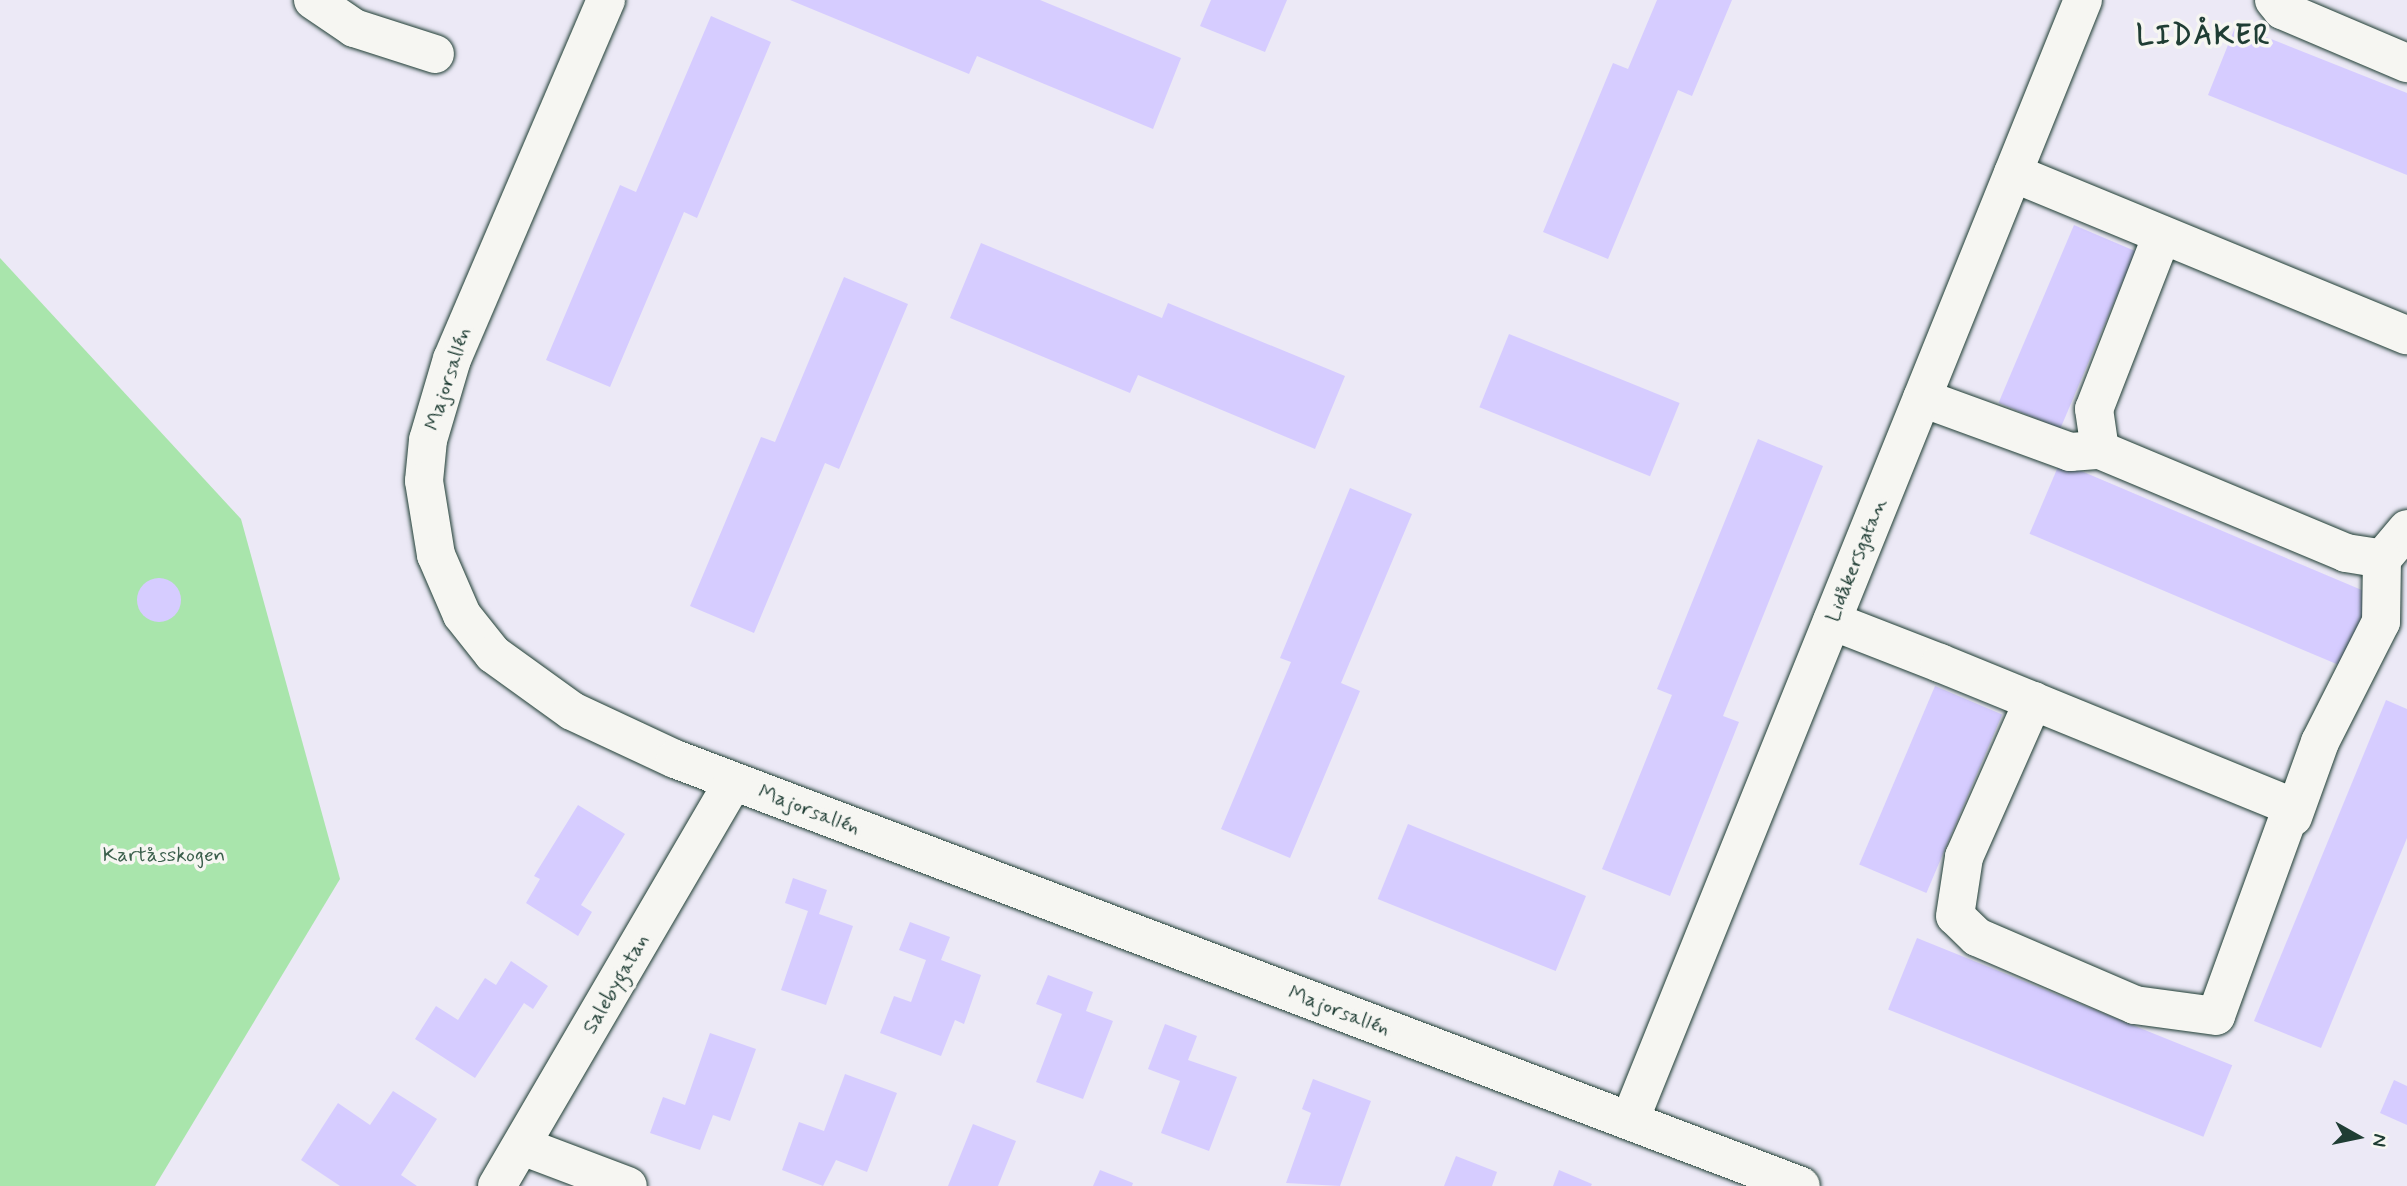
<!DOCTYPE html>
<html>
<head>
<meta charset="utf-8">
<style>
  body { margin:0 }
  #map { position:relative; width:2407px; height:1186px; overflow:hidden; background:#ece9f6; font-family:Mynerve,sans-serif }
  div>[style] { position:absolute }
  .green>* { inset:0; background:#a9e5ac }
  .building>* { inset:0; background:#d6ccff; transform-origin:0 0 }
  .round { border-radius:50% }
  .roads { filter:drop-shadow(0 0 2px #1f3d34) drop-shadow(0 0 2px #1f3d34) }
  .minor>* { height:38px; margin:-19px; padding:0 19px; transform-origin:19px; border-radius:19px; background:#f6f6f2 }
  span { translate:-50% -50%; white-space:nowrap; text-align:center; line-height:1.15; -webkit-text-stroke:7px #f6f6f2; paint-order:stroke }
  .street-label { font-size:21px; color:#1f3d34 }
  .park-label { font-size:21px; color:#3b5f4c }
  .district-label { font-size:28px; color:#1f3d34; font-weight:700; letter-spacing:2px }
  .north { position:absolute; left:2323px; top:1102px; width:70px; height:70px; -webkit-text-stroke:5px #f6f6f2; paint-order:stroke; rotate:99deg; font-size:19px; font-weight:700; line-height:28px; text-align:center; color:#1f3d34 }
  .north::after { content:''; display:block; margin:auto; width:24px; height:32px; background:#1f3d34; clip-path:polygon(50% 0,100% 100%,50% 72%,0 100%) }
</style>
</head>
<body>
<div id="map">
  <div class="green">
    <i style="clip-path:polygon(0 258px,241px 519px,340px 879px,155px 1186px,0 1186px)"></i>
  </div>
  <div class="building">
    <i style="clip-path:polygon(790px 0,1040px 0,1181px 58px,1153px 129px,977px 56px,969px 74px)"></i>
    <i style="clip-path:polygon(1211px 0,1287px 0,1265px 52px,1200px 26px)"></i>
    <i style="clip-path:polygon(1657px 0,1732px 0,1692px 96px,1678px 90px,1608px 259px,1543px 232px,1613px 63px,1628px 69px)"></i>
    <i style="clip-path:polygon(711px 16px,771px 42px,697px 218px,684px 212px,610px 387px,546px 360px,620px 185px,636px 192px)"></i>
    <i style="clip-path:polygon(2236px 25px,2407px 93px,2407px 175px,2208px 95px)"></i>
    <i style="left:2074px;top:225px;width:67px;height:193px;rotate:23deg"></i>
    <i style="clip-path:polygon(981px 243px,1162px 318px,1168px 303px,1345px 376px,1315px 449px,1138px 375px,1130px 393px,950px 318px)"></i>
    <i style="clip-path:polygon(844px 277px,908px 304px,839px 469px,825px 463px,754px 633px,690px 606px,761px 437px,775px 442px)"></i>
    <i style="left:1509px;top:334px;width:184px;height:79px;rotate:22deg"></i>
    <i style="clip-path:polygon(1758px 439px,1823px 466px,1723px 716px,1739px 722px,1670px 896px,1602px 869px,1672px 695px,1657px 689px)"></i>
    <i style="left:2060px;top:462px;width:338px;height:78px;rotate:23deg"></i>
    <i style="clip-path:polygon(1350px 488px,1412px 514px,1341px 683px,1360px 691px,1290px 858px,1221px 829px,1291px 662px,1280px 658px)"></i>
    <i class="round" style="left:137px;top:578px;width:44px;height:44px"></i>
    <i style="left:1935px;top:686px;width:73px;height:194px;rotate:23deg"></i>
    <i style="clip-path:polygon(2386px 700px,2407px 709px,2407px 838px,2321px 1048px,2254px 1021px)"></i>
    <i style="clip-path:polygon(578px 805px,625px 834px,581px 905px,592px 912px,578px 936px,526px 903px,540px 879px,534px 876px)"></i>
    <i style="left:1408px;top:824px;width:192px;height:81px;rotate:22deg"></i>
    <i style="clip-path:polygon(793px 878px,827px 890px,819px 914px,853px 926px,826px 1005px,781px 990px,808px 911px,785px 903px)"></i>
    <i style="clip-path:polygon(910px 922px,950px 937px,941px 960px,981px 975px,964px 1024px,955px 1020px,941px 1056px,880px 1033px,894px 996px,911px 1002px,926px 960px,899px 950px)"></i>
    <i style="left:1917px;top:938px;width:340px;height:77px;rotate:22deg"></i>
    <i style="clip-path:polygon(511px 961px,548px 986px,533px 1009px,524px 1003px,475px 1078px,415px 1039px,436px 1006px,458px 1020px,485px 978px,496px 985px)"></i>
    <i style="clip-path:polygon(1048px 975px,1093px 992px,1086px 1011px,1113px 1021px,1083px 1099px,1036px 1082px,1062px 1014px,1036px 1004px)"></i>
    <i style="clip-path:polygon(1165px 1024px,1197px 1036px,1188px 1060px,1237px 1077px,1209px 1151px,1161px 1133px,1180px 1081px,1148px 1069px)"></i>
    <i style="clip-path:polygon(710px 1033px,756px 1049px,730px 1121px,713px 1115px,700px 1150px,650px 1133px,663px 1097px,685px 1105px)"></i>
    <i style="clip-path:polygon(845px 1074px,897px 1093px,867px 1172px,836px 1160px,823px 1186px,782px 1170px,799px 1122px,824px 1131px)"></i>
    <i style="clip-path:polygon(1313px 1079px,1371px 1101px,1340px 1186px,1286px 1183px,1311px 1113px,1302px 1109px)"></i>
    <i style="clip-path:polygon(2394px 1080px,2407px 1086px,2407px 1125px,2380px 1113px)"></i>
    <i style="clip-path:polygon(393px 1091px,437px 1119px,401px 1175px,417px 1186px,340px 1186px,301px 1160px,338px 1103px,370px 1125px)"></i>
    <i style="clip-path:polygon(973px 1124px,1016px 1141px,998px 1186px,948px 1186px)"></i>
    <i style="clip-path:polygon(1456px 1156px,1497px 1172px,1492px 1186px,1444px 1186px)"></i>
    <i style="clip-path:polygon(1100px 1170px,1133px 1183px,1132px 1186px,1093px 1186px)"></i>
    <i style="clip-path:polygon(1559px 1170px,1592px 1184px,1591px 1186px,1553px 1186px)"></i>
  </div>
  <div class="roads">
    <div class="minor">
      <i style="left:313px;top:0;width:50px;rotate:34.3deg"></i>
      <i style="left:354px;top:28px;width:85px;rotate:17.8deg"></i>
      <i style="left:606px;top:0;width:391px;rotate:113.2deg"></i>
      <i style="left:452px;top:359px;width:84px;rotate:106.5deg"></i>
      <i style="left:428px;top:440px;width:41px;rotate:95.6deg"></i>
      <i style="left:424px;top:481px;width:75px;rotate:80.8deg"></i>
      <i style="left:436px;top:555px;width:65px;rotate:66.6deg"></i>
      <i style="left:462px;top:615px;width:50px;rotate:51.5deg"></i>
      <i style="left:493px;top:654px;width:97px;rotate:35.8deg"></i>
      <i style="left:572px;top:711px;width:114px;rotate:25deg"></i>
      <i style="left:675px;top:759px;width:1204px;rotate:20.77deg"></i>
      <i style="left:2274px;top:0;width:13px;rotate:51deg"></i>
      <i style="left:2282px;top:10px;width:136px;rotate:23deg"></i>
      <i style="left:2013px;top:173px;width:426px;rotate:22.4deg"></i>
      <i style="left:2162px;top:235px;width:187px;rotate:111.3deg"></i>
      <i style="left:2094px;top:409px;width:41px;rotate:81.7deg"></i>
      <i style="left:2100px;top:450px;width:267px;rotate:22.7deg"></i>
      <i style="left:2346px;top:553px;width:36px;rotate:9deg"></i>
      <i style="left:2382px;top:559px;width:39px;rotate:-50deg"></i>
      <i style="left:1922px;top:398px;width:158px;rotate:20deg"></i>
      <i style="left:2070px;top:452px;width:30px;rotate:-4deg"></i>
      <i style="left:1832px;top:621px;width:116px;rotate:21.3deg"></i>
      <i style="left:1940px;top:663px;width:380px;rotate:22.2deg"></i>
      <i style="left:2292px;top:807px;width:222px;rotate:110deg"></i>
      <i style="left:2216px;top:1016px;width:82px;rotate:-172.3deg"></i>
      <i style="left:2135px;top:1005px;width:172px;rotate:-156.7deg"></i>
      <i style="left:1977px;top:937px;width:30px;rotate:-136deg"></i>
      <i style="left:1955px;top:916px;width:60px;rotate:-81.3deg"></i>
      <i style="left:1964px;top:857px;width:171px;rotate:-66.1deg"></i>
      <i style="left:2293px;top:817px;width:80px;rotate:-70.2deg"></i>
      <i style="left:2320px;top:742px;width:135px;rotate:-63.1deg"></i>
      <i style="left:2381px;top:622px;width:63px;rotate:-89.1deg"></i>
      <i style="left:1630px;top:1120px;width:1208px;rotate:-67.98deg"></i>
      <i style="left:522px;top:1146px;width:113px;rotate:20.7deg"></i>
      <i style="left:497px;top:1186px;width:468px;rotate:-59.7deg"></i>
    </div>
  </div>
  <div class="street-label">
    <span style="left:448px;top:379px;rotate:-72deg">Majorsallén</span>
    <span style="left:1856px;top:560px;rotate:-68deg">Lidåkersgatan</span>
    <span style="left:809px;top:810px;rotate:21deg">Majorsallén</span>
    <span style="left:616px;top:984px;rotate:-60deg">Salebygatan</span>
    <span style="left:1339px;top:1011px;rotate:21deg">Majorsallén</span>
  </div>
  <div class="park-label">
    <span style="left:164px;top:855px">Kartåsskogen</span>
  </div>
  <div class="district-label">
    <span style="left:2204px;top:37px">LIDÅKER</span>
  </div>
  <div class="north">N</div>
</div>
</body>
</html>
